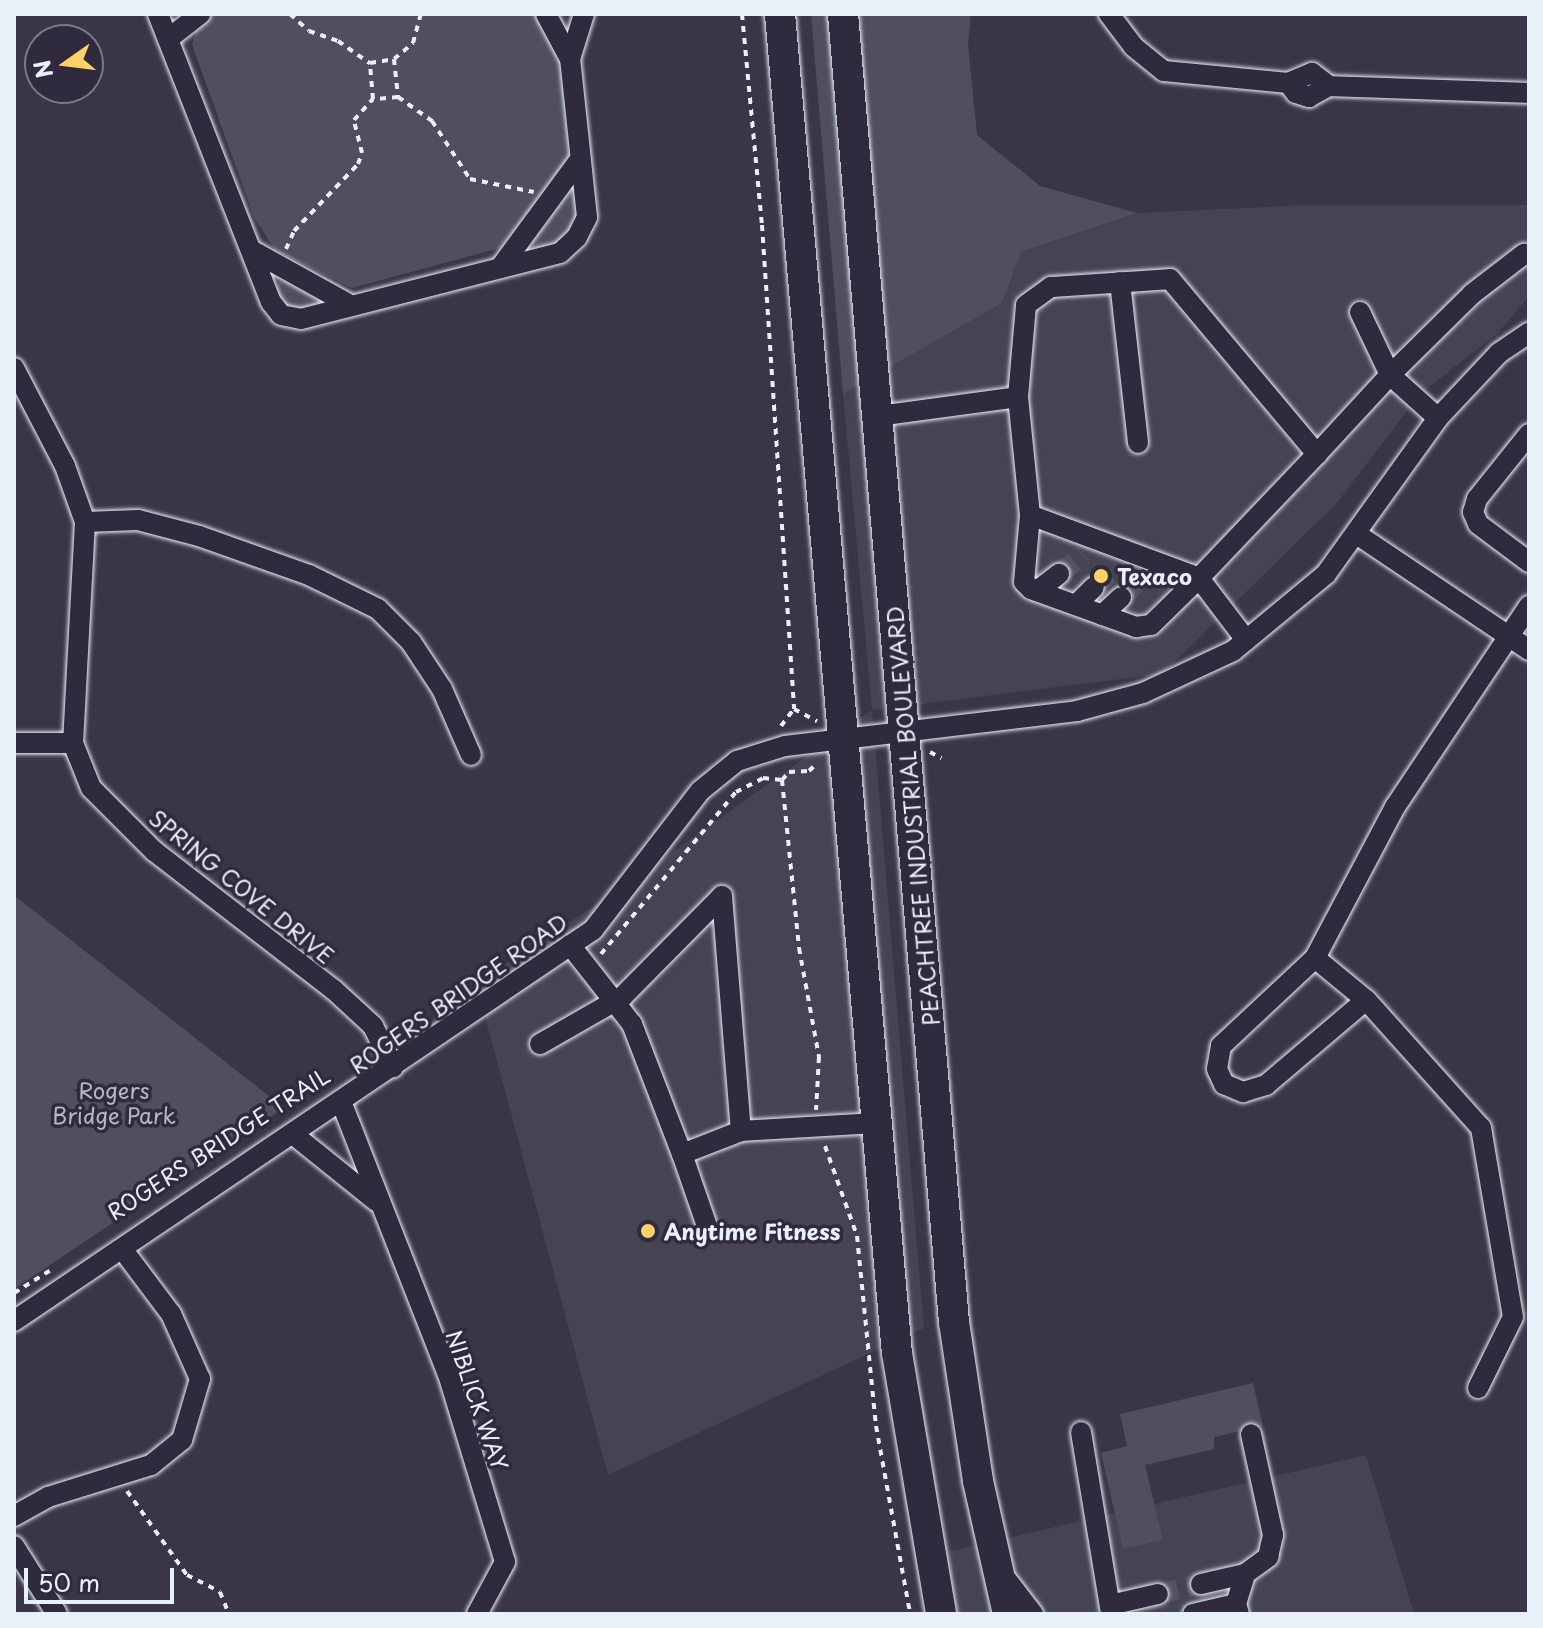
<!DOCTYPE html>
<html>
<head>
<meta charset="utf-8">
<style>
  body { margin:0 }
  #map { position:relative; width:1543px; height:1628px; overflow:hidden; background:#3a3648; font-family:"Playpen Sans",sans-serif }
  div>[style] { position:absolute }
  .built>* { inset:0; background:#464354 }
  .green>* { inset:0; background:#504e5f }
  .minor-tunnel>* { height:20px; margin-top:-10px; transform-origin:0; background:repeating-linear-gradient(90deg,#545262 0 20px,transparent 0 30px) }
  .path>* { height:4px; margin-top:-2px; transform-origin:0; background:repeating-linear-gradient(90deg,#e8f1f8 0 6px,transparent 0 12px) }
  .roads { filter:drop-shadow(0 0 2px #e8f1f8) drop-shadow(0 0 2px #e8f1f8) }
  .minor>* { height:20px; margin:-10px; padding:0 10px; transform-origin:10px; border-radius:10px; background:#2f2a3d }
  .highway>* { height:30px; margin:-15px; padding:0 15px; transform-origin:15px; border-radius:15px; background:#2f2a3d }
  .dots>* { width:22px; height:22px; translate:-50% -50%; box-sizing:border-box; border:4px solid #2f2a3d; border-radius:50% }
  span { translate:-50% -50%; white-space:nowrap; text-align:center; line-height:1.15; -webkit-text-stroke:7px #2f2a3d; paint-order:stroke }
  .poi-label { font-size:22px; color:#e8f1f8; font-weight:700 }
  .left { translate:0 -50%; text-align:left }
  .street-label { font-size:22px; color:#e8f1f8 }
  .park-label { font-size:22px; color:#b3b8c2 }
  .frame { position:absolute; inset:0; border:16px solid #e8f1f8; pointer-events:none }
  .north { position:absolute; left:24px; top:24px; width:80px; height:80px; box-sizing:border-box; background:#2f2a3d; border:2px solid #797a88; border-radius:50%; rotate:256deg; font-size:22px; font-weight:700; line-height:32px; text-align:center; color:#e8f1f8 }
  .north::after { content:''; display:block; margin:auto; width:28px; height:36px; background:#ffd166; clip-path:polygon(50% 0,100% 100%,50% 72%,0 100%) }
  .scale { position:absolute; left:24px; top:1568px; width:150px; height:36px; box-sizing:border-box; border:4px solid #e8f1f8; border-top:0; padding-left:10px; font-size:24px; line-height:28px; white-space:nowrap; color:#e8f1f8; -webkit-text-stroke:6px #2f2a3d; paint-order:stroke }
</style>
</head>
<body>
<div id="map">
  <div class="built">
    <i style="clip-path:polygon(1307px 205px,1529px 205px,1529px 296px,1497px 334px,1420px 394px,1335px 505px,1162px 674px,872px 710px,924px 1328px,608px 1475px,476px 983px,619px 890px,872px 710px,843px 394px,1002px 303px,1021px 252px,1137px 213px)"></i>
    <i style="clip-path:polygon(1366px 1455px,1414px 1614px,957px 1614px,947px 1552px)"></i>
  </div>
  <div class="green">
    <i style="clip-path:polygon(211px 14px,541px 14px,563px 65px,569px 162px,504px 247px,352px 288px,275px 250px,254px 217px,192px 45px,198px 24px)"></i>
    <i style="clip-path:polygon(811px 14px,971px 14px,968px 45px,977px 135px,1040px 186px,1137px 213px,1021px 252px,1002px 303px,843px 394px)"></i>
    <i style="clip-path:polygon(573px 190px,579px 215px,566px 242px,533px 250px,532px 242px,565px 193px)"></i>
    <i style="clip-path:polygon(282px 276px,327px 301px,325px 305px,296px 311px,281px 302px,275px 290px)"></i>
    <i style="clip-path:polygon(14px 895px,284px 1108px,14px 1289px)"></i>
    <i style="clip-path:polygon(1253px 1383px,1263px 1426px,1214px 1437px,1214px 1449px,1145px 1465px,1163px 1540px,1123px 1549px,1101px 1453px,1127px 1446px,1120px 1414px)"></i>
  </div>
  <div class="minor-tunnel">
    <i style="left:1059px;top:574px;width:31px;rotate:-38deg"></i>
    <i style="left:1094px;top:587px;width:30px;rotate:-41deg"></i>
    <i style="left:1121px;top:597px;width:30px;rotate:-42deg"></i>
    <i style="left:1158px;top:1594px;width:44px;rotate:-13.1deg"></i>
  </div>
  <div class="path">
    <i style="left:290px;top:14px;width:25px;rotate:42deg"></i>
    <i style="left:309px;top:31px;width:31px;rotate:19deg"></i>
    <i style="left:338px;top:41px;width:39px;rotate:35deg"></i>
    <i style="left:742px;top:14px;width:212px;rotate:84.6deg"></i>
    <i style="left:762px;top:225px;width:485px;rotate:86.2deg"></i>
    <i style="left:394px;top:59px;width:25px;rotate:-40deg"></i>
    <i style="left:413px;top:43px;width:30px;rotate:-75deg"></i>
    <i style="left:398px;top:97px;width:42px;rotate:35.2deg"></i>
    <i style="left:432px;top:121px;width:69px;rotate:56.8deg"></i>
    <i style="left:470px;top:179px;width:65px;rotate:11.5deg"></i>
    <i style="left:286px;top:249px;width:20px;rotate:-66deg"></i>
    <i style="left:294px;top:231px;width:93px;rotate:-46.3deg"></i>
    <i style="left:358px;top:164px;width:12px;rotate:-70deg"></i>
    <i style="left:362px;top:153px;width:34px;rotate:-104deg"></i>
    <i style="left:354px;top:120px;width:28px;rotate:-48deg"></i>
    <i style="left:373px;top:99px;width:36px;rotate:-95deg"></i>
    <i style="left:370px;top:63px;width:24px;rotate:-9deg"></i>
    <i style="left:394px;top:59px;width:38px;rotate:84deg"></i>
    <i style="left:398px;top:97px;width:25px;rotate:175deg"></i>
    <i style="left:794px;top:709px;width:26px;rotate:28deg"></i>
    <i style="left:781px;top:726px;width:21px;rotate:-53deg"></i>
    <i style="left:930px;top:752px;width:13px;rotate:29deg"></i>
    <i style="left:782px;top:780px;width:11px;rotate:-49deg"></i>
    <i style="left:789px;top:772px;width:20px;rotate:-3deg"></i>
    <i style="left:809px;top:771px;width:11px;rotate:-45deg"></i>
    <i style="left:601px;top:954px;width:211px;rotate:-50.2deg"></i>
    <i style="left:736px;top:792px;width:30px;rotate:-27deg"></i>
    <i style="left:763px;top:778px;width:19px;rotate:6deg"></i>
    <i style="left:782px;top:780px;width:169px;rotate:84.2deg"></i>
    <i style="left:799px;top:948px;width:111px;rotate:79.6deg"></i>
    <i style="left:819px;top:1057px;width:53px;rotate:93.2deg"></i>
    <i style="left:825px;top:1146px;width:96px;rotate:70.4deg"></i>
    <i style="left:857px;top:1236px;width:191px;rotate:84.3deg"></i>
    <i style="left:876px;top:1426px;width:191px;rotate:79.7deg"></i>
    <i style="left:14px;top:1293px;width:47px;rotate:-32deg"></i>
    <i style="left:127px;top:1491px;width:103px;rotate:54.5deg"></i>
    <i style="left:187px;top:1575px;width:37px;rotate:27deg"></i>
    <i style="left:220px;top:1592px;width:24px;rotate:68deg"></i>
  </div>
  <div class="roads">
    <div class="minor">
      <i style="left:158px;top:14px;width:309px;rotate:68.6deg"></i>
      <i style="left:271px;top:302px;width:16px;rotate:52deg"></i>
      <i style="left:281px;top:315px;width:20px;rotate:11deg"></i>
      <i style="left:301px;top:319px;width:267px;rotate:-14.3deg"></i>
      <i style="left:560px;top:253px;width:23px;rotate:-43deg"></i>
      <i style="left:577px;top:237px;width:22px;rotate:-63deg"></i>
      <i style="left:587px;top:217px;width:159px;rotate:-96.1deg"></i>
      <i style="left:570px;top:59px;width:47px;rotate:-72.7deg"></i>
      <i style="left:546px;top:14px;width:51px;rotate:61.9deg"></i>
      <i style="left:1109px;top:14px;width:41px;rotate:52.9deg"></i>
      <i style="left:1134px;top:47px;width:38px;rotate:39deg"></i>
      <i style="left:1164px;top:71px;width:125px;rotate:5.5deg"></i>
      <i style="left:1288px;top:83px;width:26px;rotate:-23deg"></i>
      <i style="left:1312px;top:73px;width:21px;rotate:37deg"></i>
      <i style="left:168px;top:39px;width:41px;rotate:-38deg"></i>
      <i style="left:1288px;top:83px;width:13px;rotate:51deg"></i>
      <i style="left:1296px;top:93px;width:14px;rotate:17deg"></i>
      <i style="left:1309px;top:97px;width:23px;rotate:-29deg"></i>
      <i style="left:1329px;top:86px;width:200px;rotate:2deg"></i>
      <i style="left:251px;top:250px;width:115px;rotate:29deg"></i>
      <i style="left:500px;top:268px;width:132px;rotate:-53.7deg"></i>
      <i style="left:1120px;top:282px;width:162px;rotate:83.6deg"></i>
      <i style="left:1360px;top:312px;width:70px;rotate:64.5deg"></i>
      <i style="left:1390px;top:375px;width:115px;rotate:-44.6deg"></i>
      <i style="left:1472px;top:294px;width:66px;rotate:-37.6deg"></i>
      <i style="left:14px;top:368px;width:110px;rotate:62.5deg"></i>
      <i style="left:65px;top:466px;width:59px;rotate:70.3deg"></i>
      <i style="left:85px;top:522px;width:221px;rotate:93.1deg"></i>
      <i style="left:73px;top:743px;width:48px;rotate:68.2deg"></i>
      <i style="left:91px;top:788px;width:89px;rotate:45deg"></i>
      <i style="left:154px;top:851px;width:227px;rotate:37.7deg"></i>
      <i style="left:334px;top:990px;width:53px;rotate:42.7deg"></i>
      <i style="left:373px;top:1026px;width:46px;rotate:64deg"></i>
      <i style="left:1018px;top:397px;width:119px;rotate:84.2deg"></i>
      <i style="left:1030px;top:515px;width:67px;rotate:95.1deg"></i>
      <i style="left:1024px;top:582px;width:10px;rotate:45deg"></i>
      <i style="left:1031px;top:589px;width:112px;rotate:19.9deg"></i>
      <i style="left:1136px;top:627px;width:15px;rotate:-8deg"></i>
      <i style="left:1151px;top:625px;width:67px;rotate:-44.4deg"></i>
      <i style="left:1199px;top:578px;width:78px;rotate:52.8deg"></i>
      <i style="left:878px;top:416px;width:141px;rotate:-7.7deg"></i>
      <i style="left:1018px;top:397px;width:92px;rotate:-85deg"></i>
      <i style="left:1026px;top:305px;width:31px;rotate:-36deg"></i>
      <i style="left:1051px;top:287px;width:119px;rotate:-3.8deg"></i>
      <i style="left:1170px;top:279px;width:229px;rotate:50deg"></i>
      <i style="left:1317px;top:454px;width:108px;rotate:-47.3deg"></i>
      <i style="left:1390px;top:375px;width:64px;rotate:41.9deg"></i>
      <i style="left:1529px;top:434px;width:83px;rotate:128.7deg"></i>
      <i style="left:1477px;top:499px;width:14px;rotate:107deg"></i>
      <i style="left:1473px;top:512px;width:13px;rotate:67deg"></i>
      <i style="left:1478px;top:524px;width:64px;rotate:36.7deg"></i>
      <i style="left:1030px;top:515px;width:180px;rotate:20.4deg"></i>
      <i style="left:1199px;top:578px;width:171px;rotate:-46.4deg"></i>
      <i style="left:85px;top:522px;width:53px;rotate:-2.2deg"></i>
      <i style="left:138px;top:520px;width:63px;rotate:14.7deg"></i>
      <i style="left:199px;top:536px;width:117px;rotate:19.5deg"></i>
      <i style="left:309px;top:575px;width:77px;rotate:26.2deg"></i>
      <i style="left:378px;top:609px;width:47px;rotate:45deg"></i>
      <i style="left:411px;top:642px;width:56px;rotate:56.6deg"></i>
      <i style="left:442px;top:689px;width:72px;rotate:66.3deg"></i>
      <i style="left:1358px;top:535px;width:206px;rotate:33.9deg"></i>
      <i style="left:1037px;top:591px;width:28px;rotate:-38deg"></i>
      <i style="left:1076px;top:605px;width:25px;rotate:-45deg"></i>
      <i style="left:1102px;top:615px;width:26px;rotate:-43deg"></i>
      <i style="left:14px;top:743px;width:59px"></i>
      <i style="left:570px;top:945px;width:100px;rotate:51.9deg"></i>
      <i style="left:632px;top:1024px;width:139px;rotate:69deg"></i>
      <i style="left:682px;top:1154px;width:63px;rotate:-21.3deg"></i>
      <i style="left:1315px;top:958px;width:129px;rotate:136.9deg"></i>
      <i style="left:1221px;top:1046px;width:23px;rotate:100deg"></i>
      <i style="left:1217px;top:1069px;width:17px;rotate:65deg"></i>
      <i style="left:1224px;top:1084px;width:21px;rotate:23deg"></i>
      <i style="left:1243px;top:1092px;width:24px;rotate:-17deg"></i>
      <i style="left:1266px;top:1085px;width:131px;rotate:-40.4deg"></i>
      <i style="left:540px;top:1044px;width:95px;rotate:-29.8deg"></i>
      <i style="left:622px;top:997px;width:142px;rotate:-45.3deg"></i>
      <i style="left:722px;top:896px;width:236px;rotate:85.4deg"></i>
      <i style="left:741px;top:1131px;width:134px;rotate:-3.4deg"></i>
      <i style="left:342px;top:1104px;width:290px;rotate:68.6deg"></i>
      <i style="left:448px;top:1374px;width:196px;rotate:73.1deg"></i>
      <i style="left:505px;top:1562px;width:59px;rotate:118.3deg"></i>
      <i style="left:294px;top:1135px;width:105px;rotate:38.8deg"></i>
      <i style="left:682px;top:1154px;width:76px;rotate:70.9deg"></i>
      <i style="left:14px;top:1321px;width:699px;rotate:-34.03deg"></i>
      <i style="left:593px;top:930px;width:175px;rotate:-52.4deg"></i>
      <i style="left:700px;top:791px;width:48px;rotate:-39deg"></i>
      <i style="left:737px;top:761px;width:50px;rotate:-17.4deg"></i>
      <i style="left:785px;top:746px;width:294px;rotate:-6.8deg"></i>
      <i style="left:1077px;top:711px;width:68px;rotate:-15.3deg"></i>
      <i style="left:1143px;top:693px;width:99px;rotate:-25deg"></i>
      <i style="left:1233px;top:651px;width:121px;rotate:-39.6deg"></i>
      <i style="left:1326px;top:574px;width:192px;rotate:-54.3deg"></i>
      <i style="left:1438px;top:418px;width:89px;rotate:-46.8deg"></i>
      <i style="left:1499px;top:353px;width:36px;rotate:-34deg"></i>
      <i style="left:1478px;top:1388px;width:79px;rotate:-63.8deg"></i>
      <i style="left:1513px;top:1317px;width:192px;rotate:-99.6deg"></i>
      <i style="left:1481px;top:1128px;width:172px;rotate:-131.9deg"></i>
      <i style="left:1366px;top:1000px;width:66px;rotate:-140.5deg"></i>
      <i style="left:1315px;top:958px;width:171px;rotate:-62.1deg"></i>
      <i style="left:1395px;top:807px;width:242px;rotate:-56.3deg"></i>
      <i style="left:1081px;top:1432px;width:184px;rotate:80.6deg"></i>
      <i style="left:14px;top:1516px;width:39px;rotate:-29deg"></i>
      <i style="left:48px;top:1497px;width:108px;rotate:-17.3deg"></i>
      <i style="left:151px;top:1465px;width:40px;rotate:-39deg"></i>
      <i style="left:182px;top:1440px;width:64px;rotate:-73.6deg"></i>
      <i style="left:200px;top:1379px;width:71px;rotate:-114deg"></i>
      <i style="left:171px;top:1314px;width:80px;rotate:-126.9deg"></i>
      <i style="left:14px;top:1546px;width:80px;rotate:57.7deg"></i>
      <i style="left:1007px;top:1580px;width:43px;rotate:52.6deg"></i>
      <i style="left:1201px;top:1584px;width:45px;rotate:-12.8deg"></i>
      <i style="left:1236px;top:1604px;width:31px;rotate:-73deg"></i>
      <i style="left:1245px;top:1574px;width:29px;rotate:-36deg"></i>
      <i style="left:1268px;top:1557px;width:23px;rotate:-77deg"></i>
      <i style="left:1273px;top:1535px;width:103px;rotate:-102.3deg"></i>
      <i style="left:1110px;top:1605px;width:49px;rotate:-12.9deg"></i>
      <i style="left:1193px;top:1614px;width:44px;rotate:-13.1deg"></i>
      <i style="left:1236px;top:1604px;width:10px;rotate:73deg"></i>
    </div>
    <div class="highway">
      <i style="left:780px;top:14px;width:1344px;rotate:85.01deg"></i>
      <i style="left:897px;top:1353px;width:265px;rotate:80.4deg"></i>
      <i style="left:843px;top:14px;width:1313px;rotate:85.15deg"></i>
      <i style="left:954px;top:1322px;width:161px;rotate:81.4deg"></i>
      <i style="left:978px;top:1481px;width:136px;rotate:77.3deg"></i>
    </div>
  </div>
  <div class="dots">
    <i style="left:1101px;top:576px;background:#ffd166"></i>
    <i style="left:648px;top:1231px;background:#ffd166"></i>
  </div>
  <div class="poi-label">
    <span class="left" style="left:1117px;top:576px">Texaco</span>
    <span class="left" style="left:664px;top:1231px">Anytime Fitness</span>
  </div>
  <div class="street-label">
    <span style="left:912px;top:816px;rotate:-95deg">PEACHTREE INDUSTRIAL BOULEVARD</span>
    <span style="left:242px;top:886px;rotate:39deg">SPRING COVE DRIVE</span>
    <span style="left:458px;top:993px;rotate:-35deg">ROGERS BRIDGE ROAD</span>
    <span style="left:218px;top:1143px;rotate:-33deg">ROGERS BRIDGE TRAIL</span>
    <span style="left:478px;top:1400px;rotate:71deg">NIBLICK WAY</span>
  </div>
  <div class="park-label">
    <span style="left:114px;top:1102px">Rogers<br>Bridge Park</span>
  </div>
  <div class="frame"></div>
  <div class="north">N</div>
  <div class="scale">50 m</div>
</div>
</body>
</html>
